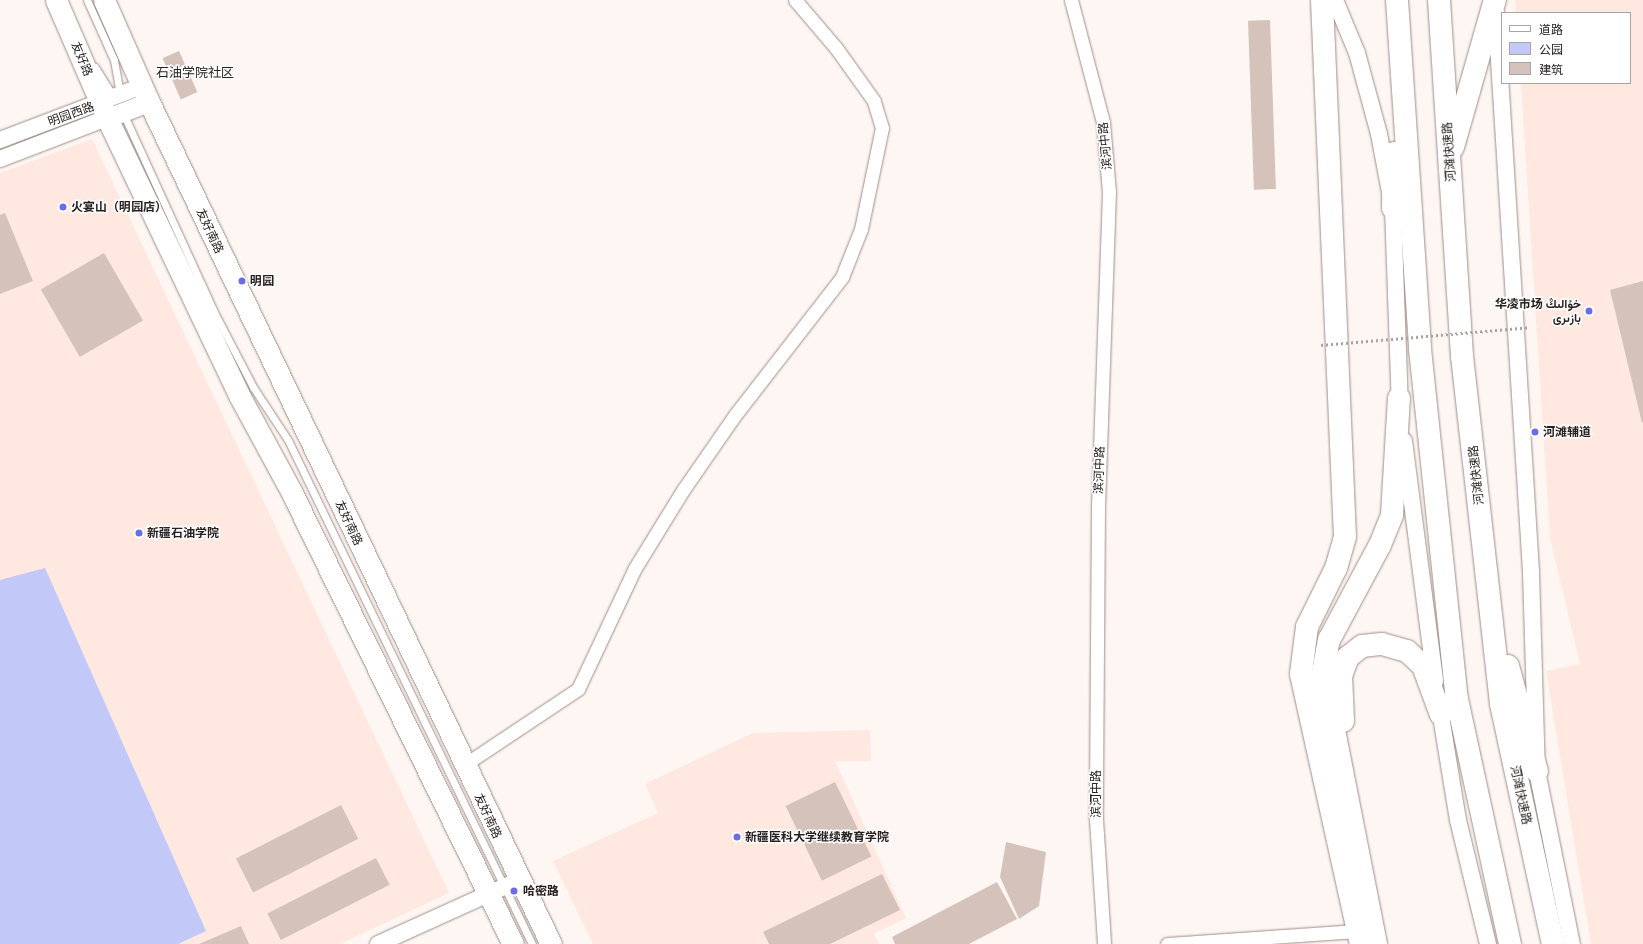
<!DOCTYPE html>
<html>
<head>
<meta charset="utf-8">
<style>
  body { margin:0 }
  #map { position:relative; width:1643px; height:944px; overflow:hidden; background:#fef6f3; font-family:Ubuntu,Vazirmatn,"Noto Sans SC",sans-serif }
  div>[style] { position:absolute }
  .built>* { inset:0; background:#fee8e0 }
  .green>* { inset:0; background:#c2c8f8 }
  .building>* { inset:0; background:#d5c2bb; transform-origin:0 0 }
  .roads { filter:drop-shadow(0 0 1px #9f8e87) drop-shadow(0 0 1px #9f8e87) }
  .service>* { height:7px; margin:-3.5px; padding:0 3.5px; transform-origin:3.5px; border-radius:3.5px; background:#fff }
  .minor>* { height:13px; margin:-6.5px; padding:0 6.5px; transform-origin:6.5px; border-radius:6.5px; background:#fff }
  .tertiary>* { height:16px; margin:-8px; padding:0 8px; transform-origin:8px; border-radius:8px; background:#fff }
  .secondary>* { height:19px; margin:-9.5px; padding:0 9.5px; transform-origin:9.5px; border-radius:9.5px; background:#fff }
  .primary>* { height:21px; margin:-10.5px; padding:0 10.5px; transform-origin:10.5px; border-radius:10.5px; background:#fff }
  .trunk>* { height:22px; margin:-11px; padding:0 11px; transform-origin:11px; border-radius:11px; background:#fff }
  .path-bridge>* { height:2.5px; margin-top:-1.25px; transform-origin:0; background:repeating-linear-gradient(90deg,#aaa2a0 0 2px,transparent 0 5px) }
  .dots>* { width:11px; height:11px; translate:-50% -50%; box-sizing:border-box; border:2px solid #fff; border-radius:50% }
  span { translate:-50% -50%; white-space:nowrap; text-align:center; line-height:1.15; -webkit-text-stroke:3px #fff; paint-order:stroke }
  .street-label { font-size:12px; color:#28211f }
  .poi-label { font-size:12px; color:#28211f; font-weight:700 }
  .left { translate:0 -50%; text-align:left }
  .right { translate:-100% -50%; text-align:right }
  .neighbourhood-label { font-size:13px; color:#28211f }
  .legend { position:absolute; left:1501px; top:12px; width:130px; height:72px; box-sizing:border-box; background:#fff; border:1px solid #a9a6a5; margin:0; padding:5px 7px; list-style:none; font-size:12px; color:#28211f }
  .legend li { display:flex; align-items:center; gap:8px; height:20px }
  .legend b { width:20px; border:1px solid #a9a6a5 }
</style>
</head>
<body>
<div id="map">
  <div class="built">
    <i style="clip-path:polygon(1515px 0,1643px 0,1643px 944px,1591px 944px,1546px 671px,1580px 664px,1550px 538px,1521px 83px,1630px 83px,1630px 13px,1516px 13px)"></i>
    <i style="clip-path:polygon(92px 139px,449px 893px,340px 944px,0 944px,0 173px)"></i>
    <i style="clip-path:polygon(870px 730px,871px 761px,835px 761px,906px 918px,874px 934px,879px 944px,593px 944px,553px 861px,658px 813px,645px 784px,753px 733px)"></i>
  </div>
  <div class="green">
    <i style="clip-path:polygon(45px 568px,206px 931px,178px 944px,0 944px,0 580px)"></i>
  </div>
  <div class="building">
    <i style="left:1270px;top:20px;width:169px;height:22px;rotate:88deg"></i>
    <i style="left:179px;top:51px;width:45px;height:18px;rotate:66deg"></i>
    <i style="clip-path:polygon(5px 213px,33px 281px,0 294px,0 215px)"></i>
    <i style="left:104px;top:253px;width:78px;height:73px;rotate:60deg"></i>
    <i style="clip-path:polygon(1643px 281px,1643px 422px,1642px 423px,1610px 290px)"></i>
    <i style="left:835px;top:782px;width:83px;height:55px;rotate:64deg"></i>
    <i style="left:341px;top:805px;width:38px;height:118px;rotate:63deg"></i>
    <i style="clip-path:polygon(1006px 842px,1046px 852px,1039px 906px,1019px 919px,1000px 877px)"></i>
    <i style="left:376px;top:858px;width:30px;height:122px;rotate:63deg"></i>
    <i style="clip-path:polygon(882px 874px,900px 910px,830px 944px,769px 944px,763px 932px)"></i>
    <i style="clip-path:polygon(997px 882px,1017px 919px,969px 944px,895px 944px,892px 937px)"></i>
    <i style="clip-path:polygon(241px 926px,249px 944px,199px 944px)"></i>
  </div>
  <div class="roads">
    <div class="service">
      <i style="left:87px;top:0;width:66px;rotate:65.8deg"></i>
      <i style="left:114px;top:60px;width:36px;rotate:80deg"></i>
      <i style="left:95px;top:67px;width:36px;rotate:58deg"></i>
      <i style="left:123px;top:113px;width:217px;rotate:65.4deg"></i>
      <i style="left:213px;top:310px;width:87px;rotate:62.5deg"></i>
      <i style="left:253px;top:387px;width:64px;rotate:56.6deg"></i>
      <i style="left:288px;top:440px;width:560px;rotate:64.17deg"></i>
    </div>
    <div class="minor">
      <i style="left:1071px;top:0;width:126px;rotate:75.3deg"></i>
      <i style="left:1103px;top:122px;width:70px;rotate:85.1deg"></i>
      <i style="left:1109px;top:192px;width:313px;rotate:92deg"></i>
      <i style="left:1098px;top:505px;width:314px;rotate:90.4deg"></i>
      <i style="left:1096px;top:819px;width:125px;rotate:86.3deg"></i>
      <i style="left:464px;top:765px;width:137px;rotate:-33.7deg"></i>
      <i style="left:578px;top:689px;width:134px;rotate:-64.8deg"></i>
      <i style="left:635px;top:568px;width:92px;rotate:-58.4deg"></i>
      <i style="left:683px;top:490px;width:91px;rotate:-55.3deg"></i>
      <i style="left:735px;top:415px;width:175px;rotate:-52.2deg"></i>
      <i style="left:842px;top:277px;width:52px;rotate:-68.4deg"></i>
      <i style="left:861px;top:229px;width:103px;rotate:-78.3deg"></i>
      <i style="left:882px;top:128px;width:28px;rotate:-107deg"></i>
      <i style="left:874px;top:101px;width:65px;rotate:-125.6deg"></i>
      <i style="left:836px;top:48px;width:63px;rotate:-130.5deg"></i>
      <i style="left:1167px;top:944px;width:191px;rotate:-3.9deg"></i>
    </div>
    <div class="tertiary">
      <i style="left:1335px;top:0;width:57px;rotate:67.5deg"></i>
      <i style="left:1357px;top:53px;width:84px;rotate:74.8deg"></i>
      <i style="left:1379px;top:134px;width:75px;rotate:79.3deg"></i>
      <i style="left:1393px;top:208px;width:200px;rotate:88deg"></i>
      <i style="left:1496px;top:12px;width:561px;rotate:86.42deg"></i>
      <i style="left:1531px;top:572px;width:199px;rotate:88.3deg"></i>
      <i style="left:1537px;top:771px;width:177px;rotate:78.6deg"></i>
      <i style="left:0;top:140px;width:152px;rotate:-20.8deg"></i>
      <i style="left:0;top:159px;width:115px;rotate:-21deg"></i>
      <i style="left:1404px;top:441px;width:242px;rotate:82.6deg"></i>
      <i style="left:1439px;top:704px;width:118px;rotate:80.7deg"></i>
      <i style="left:1458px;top:820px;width:128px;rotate:76.4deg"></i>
      <i style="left:378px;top:944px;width:155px;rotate:-24.4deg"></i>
    </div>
    <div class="secondary">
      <i style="left:107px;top:118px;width:45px;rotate:-20.9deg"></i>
    </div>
    <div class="primary">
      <i style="left:56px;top:0;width:129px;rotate:66.6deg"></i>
      <i style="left:107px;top:118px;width:309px;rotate:64.5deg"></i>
      <i style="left:240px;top:397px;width:107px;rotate:61.5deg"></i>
      <i style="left:291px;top:491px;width:504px;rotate:63.89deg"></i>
      <i style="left:104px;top:0;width:111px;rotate:66.2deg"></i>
      <i style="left:149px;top:102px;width:933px;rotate:64.48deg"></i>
    </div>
    <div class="trunk">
      <i style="left:1322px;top:0;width:537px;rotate:87.55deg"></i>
      <i style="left:1345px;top:537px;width:32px;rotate:106deg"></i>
      <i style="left:1336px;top:568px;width:66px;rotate:116.2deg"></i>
      <i style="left:1307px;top:627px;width:47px;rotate:97.3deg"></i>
      <i style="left:1301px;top:674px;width:277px;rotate:77.5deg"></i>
      <i style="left:1397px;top:0;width:350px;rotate:86.2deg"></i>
      <i style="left:1420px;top:349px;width:352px;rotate:84deg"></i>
      <i style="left:1457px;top:699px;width:251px;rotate:77.8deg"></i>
      <i style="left:1439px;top:0;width:357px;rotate:86.3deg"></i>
      <i style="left:1462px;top:356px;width:350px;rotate:83.6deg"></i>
      <i style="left:1501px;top:704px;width:246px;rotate:77.8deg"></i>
      <i style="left:1453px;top:147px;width:153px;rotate:-74.1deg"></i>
      <i style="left:1393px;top:208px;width:55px;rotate:-89deg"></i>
      <i style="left:1508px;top:666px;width:109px;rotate:74.6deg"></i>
      <i style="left:1343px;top:721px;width:45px;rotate:-92.5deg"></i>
      <i style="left:1341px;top:676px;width:20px;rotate:-70deg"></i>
      <i style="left:1348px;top:657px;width:18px;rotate:-38deg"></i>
      <i style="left:1362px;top:646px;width:20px;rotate:-6deg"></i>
      <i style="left:1382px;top:644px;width:26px;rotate:16deg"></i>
      <i style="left:1407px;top:651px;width:22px;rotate:43deg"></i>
      <i style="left:1423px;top:666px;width:52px;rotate:69.8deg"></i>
      <i style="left:1376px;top:944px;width:276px;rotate:-101.1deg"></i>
      <i style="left:1323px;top:673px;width:34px;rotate:-80deg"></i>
      <i style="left:1329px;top:640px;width:108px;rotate:-61.8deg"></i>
      <i style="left:1380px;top:545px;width:32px;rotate:-68deg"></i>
      <i style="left:1392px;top:515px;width:117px;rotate:-86.6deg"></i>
    </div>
  </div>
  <div class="path-bridge">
    <i style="left:1321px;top:345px;width:209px;rotate:-4.9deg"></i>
  </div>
  <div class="dots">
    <i style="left:63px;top:207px;background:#6b6ce6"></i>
    <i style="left:242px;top:281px;background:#6b6ce6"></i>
    <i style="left:1589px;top:311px;background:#6b6ce6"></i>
    <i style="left:1535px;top:432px;background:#6b6ce6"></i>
    <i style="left:139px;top:533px;background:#6b6ce6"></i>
    <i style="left:737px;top:837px;background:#6b6ce6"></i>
    <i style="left:514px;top:891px;background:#6b6ce6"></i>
  </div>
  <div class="street-label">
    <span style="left:82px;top:59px;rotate:67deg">友好路</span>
    <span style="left:71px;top:114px;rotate:-20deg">明园西路</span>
    <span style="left:1105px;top:146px;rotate:-95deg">滨河中路</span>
    <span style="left:1449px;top:152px;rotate:-94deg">河滩快速路</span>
    <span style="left:210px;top:231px;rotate:65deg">友好南路</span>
    <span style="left:1099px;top:470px;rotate:-88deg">滨河中路</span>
    <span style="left:1476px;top:475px;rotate:-96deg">河滩快速路</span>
    <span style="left:349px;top:523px;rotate:65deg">友好南路</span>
    <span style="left:1096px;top:794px;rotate:-90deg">滨河中路</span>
    <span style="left:1521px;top:795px;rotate:78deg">河滩快速路</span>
    <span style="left:488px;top:816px;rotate:65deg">友好南路</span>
  </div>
  <div class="poi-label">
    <span class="left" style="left:71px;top:207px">火宴山（明园店）</span>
    <span class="left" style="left:250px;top:281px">明园</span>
    <span class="right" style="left:1581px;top:311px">华凌市场 خۇالىڭ<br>بازىرى</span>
    <span class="left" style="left:1543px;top:432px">河滩辅道</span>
    <span class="left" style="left:147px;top:533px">新疆石油学院</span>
    <span class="left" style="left:745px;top:837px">新疆医科大学继续教育学院</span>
    <span class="left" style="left:523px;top:891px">哈密路</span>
  </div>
  <div class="neighbourhood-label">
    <span style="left:195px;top:72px">石油学院社区</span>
  </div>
  <ul class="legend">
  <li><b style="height:5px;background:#fff"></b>道路</li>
  <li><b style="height:11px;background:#c2c8f8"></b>公园</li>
  <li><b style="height:11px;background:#d5c2bb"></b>建筑</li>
  </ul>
</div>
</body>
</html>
